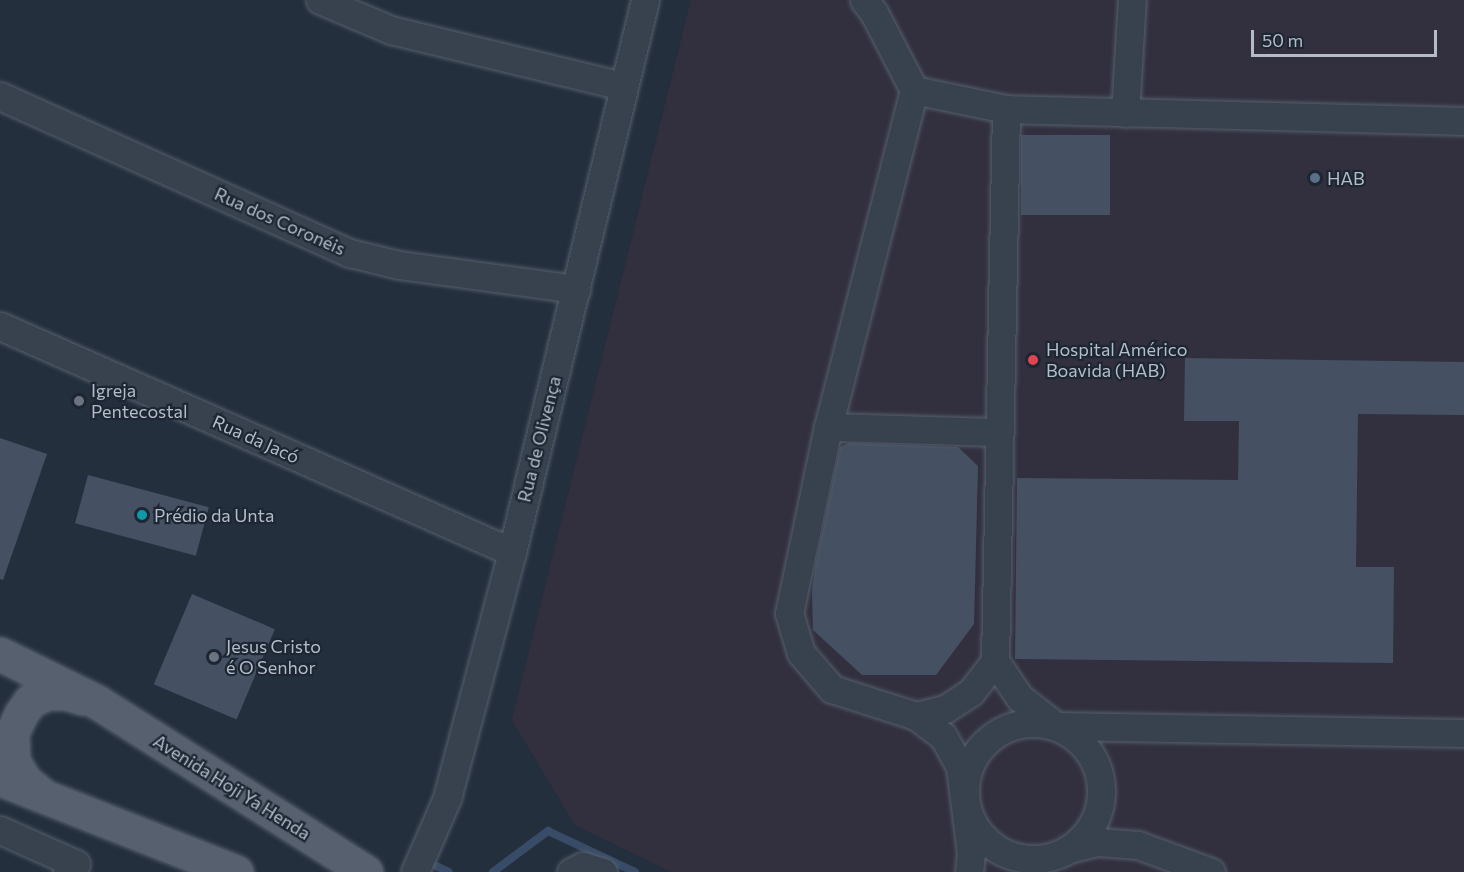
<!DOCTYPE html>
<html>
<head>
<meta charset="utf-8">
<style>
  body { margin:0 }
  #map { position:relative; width:1464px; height:872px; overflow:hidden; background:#242f3e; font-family:Commissioner,sans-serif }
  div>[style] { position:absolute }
  .medical>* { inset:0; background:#32303f }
  .stream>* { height:8px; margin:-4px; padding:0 4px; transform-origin:4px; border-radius:4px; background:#394c67 }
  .building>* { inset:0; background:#455162; transform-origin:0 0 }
  .roads { filter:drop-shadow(0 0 2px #565f6c) drop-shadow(0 0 2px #565f6c) }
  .minor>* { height:27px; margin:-13.5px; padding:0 13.5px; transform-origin:13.5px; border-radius:13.5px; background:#38414e }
  .minor>.ring { margin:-13.5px; padding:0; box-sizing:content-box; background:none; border:27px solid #38414e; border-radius:50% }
  .major>* { height:33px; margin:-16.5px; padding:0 16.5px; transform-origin:16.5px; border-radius:16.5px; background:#56606e }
  .dots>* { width:16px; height:16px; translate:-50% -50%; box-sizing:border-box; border:3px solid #1d2633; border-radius:50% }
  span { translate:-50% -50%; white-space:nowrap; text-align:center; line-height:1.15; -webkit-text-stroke:4.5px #1d2633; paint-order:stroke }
  .poi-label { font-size:18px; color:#b4bcc9 }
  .left { translate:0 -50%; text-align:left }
  .street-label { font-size:18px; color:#b4bcc9 }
  .scale { position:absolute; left:1251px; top:30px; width:186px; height:27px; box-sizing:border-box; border:3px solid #b4bcc9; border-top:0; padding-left:8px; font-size:18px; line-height:21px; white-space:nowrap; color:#b4bcc9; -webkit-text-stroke:4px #1d2633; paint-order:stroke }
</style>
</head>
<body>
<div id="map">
  <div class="medical">
    <i style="clip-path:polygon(691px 0,1464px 0,1464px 872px,671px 872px,575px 825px,512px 720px)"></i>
  </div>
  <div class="stream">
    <i style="left:436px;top:866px;width:14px;rotate:25deg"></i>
    <i style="left:493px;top:872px;width:69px;rotate:-36.7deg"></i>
    <i style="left:548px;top:831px;width:96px;rotate:25.2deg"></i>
  </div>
  <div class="building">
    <i style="left:1021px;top:135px;width:89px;height:80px"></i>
    <i style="clip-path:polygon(1185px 358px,1464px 362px,1464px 415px,1358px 414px,1356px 567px,1394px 567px,1393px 663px,1015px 659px,1017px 478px,1238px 480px,1239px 421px,1184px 421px)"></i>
    <i style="clip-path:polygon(0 438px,47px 454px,3px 580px,0 579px)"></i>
    <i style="clip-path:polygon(849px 443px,958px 447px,978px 466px,974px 624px,936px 675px,862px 675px,813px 630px,812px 592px,815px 567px,840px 447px)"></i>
    <i style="left:88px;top:475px;width:125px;height:50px;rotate:15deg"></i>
    <i style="left:192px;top:594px;width:90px;height:98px;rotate:23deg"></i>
  </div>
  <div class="roads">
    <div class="minor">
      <i style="left:320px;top:0;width:77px;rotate:22.9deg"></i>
      <i style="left:391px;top:30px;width:239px;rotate:13.6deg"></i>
      <i style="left:864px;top:0;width:16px;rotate:52deg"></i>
      <i style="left:874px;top:13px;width:87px;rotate:62.5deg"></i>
      <i style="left:914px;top:90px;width:348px;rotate:104.3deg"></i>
      <i style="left:828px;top:427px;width:190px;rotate:101.8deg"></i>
      <i style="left:789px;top:613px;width:42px;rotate:73.3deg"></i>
      <i style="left:801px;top:653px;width:48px;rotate:49.3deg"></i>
      <i style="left:832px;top:689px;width:88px;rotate:17.8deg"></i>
      <i style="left:916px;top:716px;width:34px;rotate:37deg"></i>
      <i style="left:943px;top:736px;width:35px;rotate:61deg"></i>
      <i style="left:960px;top:767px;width:87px;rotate:82.7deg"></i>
      <i style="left:971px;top:853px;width:19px;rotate:96deg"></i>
      <i style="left:914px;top:90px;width:94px;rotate:11.7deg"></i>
      <i style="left:1006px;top:109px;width:552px;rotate:91.14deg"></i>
      <i style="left:995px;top:661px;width:45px;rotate:56deg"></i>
      <i style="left:1020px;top:698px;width:46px;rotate:37.9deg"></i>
      <i style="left:1056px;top:726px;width:408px;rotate:1deg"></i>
      <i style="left:0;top:96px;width:384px;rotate:24.2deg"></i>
      <i style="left:350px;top:253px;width:50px;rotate:13.8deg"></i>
      <i style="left:399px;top:265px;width:179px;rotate:7.7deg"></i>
      <i style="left:1006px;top:109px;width:458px;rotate:1.5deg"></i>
      <i style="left:1125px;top:113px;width:113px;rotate:-86.5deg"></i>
      <i style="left:0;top:326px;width:560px;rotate:23.82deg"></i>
      <i style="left:828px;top:427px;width:170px;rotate:1.7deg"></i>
      <i style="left:916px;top:716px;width:30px;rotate:-14deg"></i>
      <i style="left:945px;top:709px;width:31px;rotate:-33deg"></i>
      <i style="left:971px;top:692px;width:39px;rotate:-52deg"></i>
      <i class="ring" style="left:965px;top:723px;width:109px;height:109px"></i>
      <i style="left:0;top:830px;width:83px;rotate:24.1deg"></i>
      <i style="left:76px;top:864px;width:12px;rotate:138deg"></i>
      <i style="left:1069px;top:849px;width:30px;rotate:-14deg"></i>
      <i style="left:1098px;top:842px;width:40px;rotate:4.3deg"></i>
      <i style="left:1138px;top:845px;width:78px;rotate:20.3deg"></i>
      <i style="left:415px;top:872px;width:81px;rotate:-66.6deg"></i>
      <i style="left:447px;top:798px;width:254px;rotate:-75.2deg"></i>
      <i style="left:512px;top:552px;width:568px;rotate:-76.45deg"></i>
      <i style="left:571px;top:872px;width:13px;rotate:-27deg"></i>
      <i style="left:583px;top:866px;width:21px;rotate:17deg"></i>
    </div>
    <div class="major">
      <i style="left:0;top:654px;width:108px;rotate:26.3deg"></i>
      <i style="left:97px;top:702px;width:318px;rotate:32.3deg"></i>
      <i style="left:0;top:779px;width:254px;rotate:21.5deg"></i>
      <i style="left:40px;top:793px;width:19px;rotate:-141deg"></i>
      <i style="left:25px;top:781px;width:23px;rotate:-121deg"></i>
      <i style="left:13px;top:761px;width:28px;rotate:-92deg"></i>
      <i style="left:12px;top:733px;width:21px;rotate:-65deg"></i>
      <i style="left:21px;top:714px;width:16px;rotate:-55deg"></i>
      <i style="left:30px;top:701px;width:19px;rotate:-25deg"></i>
      <i style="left:47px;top:693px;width:18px"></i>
      <i style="left:65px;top:693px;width:18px;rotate:16deg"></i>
    </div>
  </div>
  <div class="dots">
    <i style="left:1315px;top:178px;background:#5c6f8a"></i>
    <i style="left:1033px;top:360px;background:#e0444e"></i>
    <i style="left:79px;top:401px;background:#6b7280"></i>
    <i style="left:142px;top:515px;background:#0f9aa8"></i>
    <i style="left:214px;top:657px;background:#6b7280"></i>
  </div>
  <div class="poi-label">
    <span class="left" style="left:1327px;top:178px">HAB</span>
    <span class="left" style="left:1046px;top:360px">Hospital Américo<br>Boavida (HAB)</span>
    <span class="left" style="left:91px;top:401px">Igreja<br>Pentecostal</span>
    <span class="left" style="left:154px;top:515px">Prédio da Unta</span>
    <span class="left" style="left:226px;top:657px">Jesus Cristo<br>é O Senhor</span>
  </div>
  <div class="street-label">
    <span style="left:280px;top:221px;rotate:24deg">Rua dos Coronéis</span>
    <span style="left:256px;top:439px;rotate:24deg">Rua da Jacó</span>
    <span style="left:539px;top:439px;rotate:-76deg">Rua de Olivença</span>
    <span style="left:232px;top:787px;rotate:32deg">Avenida Hoji Ya Henda</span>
  </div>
  <div class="scale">50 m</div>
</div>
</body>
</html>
